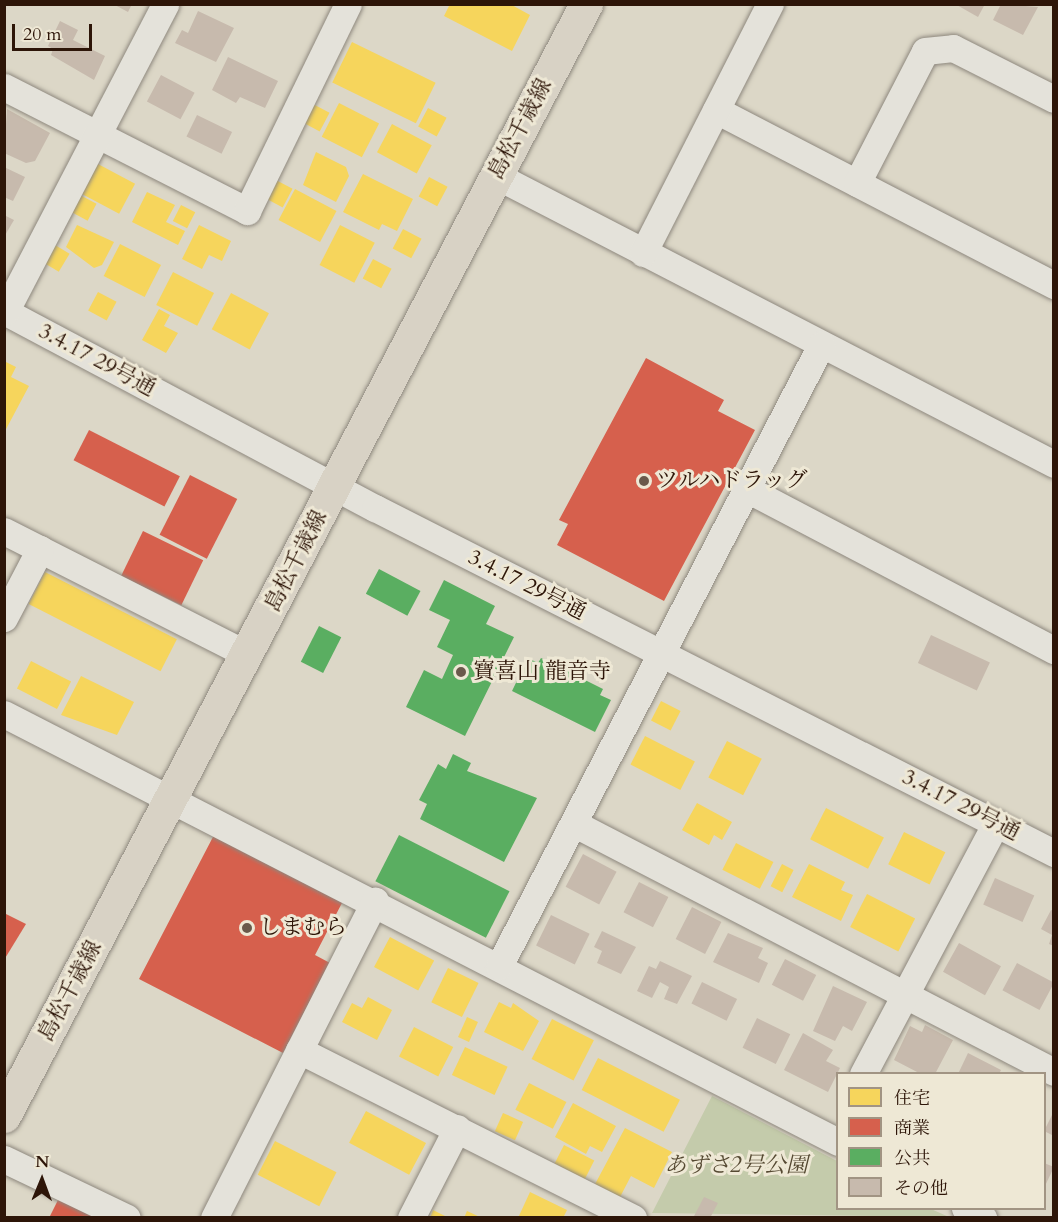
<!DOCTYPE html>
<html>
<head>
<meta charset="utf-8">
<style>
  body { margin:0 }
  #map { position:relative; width:1058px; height:1222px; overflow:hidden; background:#dcd7c7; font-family:Cardo,"Noto Serif JP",serif }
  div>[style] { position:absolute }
  .green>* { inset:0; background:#c4cbab }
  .homes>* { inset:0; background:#f6d55c; transform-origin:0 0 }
  .shops>* { inset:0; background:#d6604d; transform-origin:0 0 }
  .public>* { inset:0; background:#5aae61; transform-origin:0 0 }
  .building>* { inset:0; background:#c7baad; transform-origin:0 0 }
  .roads { filter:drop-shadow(0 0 2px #8e887e) drop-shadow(0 0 2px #8e887e) }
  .minor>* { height:27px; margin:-13.5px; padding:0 13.5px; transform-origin:13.5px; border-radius:13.5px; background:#e4e2da }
  .major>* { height:33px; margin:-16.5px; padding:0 16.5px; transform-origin:16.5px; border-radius:16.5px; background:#d8d2c5 }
  .dots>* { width:16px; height:16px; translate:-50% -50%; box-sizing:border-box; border:3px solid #eee8d5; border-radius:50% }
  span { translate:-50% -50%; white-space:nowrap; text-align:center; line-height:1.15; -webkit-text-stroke:6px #eee8d5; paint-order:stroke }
  .street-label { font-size:22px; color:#2d1508 }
  .poi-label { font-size:22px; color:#2d1508 }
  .left { translate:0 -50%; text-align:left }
  .park-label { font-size:22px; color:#554932; font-style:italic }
  .frame { position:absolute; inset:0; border:6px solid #2d1508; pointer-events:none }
  .legend { position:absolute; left:836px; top:1072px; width:210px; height:138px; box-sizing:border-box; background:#eee8d5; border:2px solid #a19483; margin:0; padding:8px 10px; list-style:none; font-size:18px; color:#2d1508 }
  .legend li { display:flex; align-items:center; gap:12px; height:30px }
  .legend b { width:30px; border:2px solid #a19483 }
  .north { position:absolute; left:12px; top:1150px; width:60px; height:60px; -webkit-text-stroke:4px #eee8d5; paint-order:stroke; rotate:1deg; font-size:16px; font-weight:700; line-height:24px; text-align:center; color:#2d1508 }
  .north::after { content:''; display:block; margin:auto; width:21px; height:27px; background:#2d1508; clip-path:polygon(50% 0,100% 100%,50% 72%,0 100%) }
  .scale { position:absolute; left:12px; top:24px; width:80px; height:27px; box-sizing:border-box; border:3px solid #2d1508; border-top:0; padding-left:8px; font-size:18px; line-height:21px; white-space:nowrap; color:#2d1508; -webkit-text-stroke:4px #eee8d5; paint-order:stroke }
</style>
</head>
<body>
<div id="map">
  <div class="green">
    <i style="clip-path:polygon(712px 1096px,837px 1161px,838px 1208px,931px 1209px,949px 1217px,652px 1213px)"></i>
  </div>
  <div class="homes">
    <i style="clip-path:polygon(450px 4px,510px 4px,530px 15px,512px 51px,444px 16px)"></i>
    <i style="left:352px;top:42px;width:93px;height:45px;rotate:26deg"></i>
    <i style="left:311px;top:103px;width:21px;height:21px;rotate:28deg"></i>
    <i style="left:339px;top:103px;width:45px;height:38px;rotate:27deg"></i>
    <i style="left:428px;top:108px;width:21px;height:21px;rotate:28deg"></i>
    <i style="left:392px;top:124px;width:45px;height:32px;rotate:28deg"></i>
    <i style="clip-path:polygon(316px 152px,346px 167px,349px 176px,336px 202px,303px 185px)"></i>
    <i style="left:98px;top:164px;width:42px;height:34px;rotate:28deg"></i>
    <i style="clip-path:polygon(363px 174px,413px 199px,397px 231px,382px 224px,379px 230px,343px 212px)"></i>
    <i style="left:429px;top:177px;width:21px;height:22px;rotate:28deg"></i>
    <i style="left:274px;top:179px;width:21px;height:21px;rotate:28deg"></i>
    <i style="left:295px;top:189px;width:47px;height:35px;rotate:28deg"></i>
    <i style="clip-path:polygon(147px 192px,175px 205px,166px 222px,185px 231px,178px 245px,132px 222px)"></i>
    <i style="left:78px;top:194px;width:21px;height:19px;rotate:28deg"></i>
    <i style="left:181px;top:205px;width:16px;height:18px;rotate:27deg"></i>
    <i style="clip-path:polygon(77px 225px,114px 242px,102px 265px,94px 268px,66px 247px)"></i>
    <i style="clip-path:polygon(199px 225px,231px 241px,222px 261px,209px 255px,202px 269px,182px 259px)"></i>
    <i style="left:340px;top:225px;width:39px;height:45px;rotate:27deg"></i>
    <i style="left:403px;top:229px;width:21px;height:22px;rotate:28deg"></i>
    <i style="left:120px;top:244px;width:46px;height:36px;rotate:27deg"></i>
    <i style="left:55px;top:245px;width:17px;height:21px;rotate:31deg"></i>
    <i style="left:373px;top:259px;width:21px;height:22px;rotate:28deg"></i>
    <i style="left:173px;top:272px;width:46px;height:37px;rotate:27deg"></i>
    <i style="left:98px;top:292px;width:21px;height:21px;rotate:28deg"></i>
    <i style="left:231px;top:293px;width:43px;height:41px;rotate:28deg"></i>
    <i style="clip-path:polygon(159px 309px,170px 315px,164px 326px,178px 333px,166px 353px,142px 340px)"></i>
    <i style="clip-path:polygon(4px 361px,16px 367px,11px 377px,29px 386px,4px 433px)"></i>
    <i style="left:45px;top:572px;width:148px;height:36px;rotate:27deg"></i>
    <i style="left:31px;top:661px;width:45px;height:31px;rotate:27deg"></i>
    <i style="clip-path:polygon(81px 676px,134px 702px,117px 735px,61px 715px)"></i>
    <i style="left:661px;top:701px;width:22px;height:22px;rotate:27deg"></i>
    <i style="left:645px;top:736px;width:56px;height:32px;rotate:27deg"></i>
    <i style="left:727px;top:741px;width:39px;height:41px;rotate:27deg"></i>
    <i style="clip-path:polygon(697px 803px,732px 822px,722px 840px,714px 835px,709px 845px,682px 830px)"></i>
    <i style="left:826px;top:808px;width:65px;height:35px;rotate:27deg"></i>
    <i style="left:904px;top:832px;width:46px;height:36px;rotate:26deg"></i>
    <i style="left:736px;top:843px;width:42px;height:30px;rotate:27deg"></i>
    <i style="left:782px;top:864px;width:13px;height:25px;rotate:27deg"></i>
    <i style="clip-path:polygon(809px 864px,845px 882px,841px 890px,853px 895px,841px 921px,792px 897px)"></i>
    <i style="left:867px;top:894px;width:54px;height:37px;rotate:27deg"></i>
    <i style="left:390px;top:937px;width:50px;height:34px;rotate:28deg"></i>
    <i style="left:448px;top:968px;width:34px;height:38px;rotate:26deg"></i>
    <i style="clip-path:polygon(368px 997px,392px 1010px,377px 1040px,342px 1022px,352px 1003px,362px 1008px)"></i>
    <i style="clip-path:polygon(499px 1002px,511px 1008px,513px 1003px,539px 1021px,523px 1051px,484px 1032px)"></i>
    <i style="left:467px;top:1017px;width:12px;height:22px;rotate:24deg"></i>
    <i style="left:552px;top:1019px;width:47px;height:45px;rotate:27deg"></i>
    <i style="left:414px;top:1027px;width:44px;height:33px;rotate:27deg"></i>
    <i style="left:465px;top:1047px;width:47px;height:31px;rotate:25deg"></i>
    <i style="left:598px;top:1058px;width:92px;height:36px;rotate:27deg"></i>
    <i style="left:529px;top:1083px;width:42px;height:30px;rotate:27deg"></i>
    <i style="clip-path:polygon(573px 1103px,616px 1126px,602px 1152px,590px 1146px,586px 1154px,555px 1137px)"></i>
    <i style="left:366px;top:1111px;width:68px;height:36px;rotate:28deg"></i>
    <i style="left:503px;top:1113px;width:22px;height:20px;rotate:24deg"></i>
    <i style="clip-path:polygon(625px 1128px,672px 1152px,654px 1188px,631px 1176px,619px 1199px,594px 1186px)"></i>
    <i style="left:275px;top:1141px;width:69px;height:38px;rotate:27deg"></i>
    <i style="left:564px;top:1145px;width:34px;height:21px;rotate:27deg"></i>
    <i style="clip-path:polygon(530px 1192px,567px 1210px,563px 1218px,518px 1218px)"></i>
    <i style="clip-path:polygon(433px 1210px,449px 1218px,430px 1218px)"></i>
    <i style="clip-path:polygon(467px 1211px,482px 1218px,464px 1218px)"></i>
  </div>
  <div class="shops">
    <i style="clip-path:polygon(646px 358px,724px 400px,718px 411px,755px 430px,664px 601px,557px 545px,568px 524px,559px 520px)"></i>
    <i style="left:89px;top:430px;width:102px;height:34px;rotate:27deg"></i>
    <i style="left:190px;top:475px;width:53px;height:67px;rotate:27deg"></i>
    <i style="left:143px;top:531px;width:67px;height:50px;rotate:26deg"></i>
    <i style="clip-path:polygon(214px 835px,343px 901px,315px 955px,330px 963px,283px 1053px,139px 979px)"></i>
    <i style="clip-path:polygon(4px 913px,26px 924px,4px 960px)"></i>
    <i style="clip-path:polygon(59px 1198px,97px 1218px,49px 1218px)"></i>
  </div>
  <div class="public">
    <i style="left:379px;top:569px;width:47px;height:28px;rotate:28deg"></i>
    <i style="clip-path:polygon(444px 580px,495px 606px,486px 624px,514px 637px,465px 736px,406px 707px,424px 670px,442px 679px,453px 655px,437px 647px,450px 620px,429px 610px)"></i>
    <i style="left:319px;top:626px;width:25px;height:40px;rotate:27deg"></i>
    <i style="clip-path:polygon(528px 658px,538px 663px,541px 658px,603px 689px,600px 695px,611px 700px,595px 732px,512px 691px)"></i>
    <i style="clip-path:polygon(453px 754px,471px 763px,467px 771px,537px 798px,504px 862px,420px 819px,427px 804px,419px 800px,438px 764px,446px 769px)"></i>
    <i style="left:399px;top:835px;width:124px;height:52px;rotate:27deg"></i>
  </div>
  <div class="building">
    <i style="clip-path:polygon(113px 4px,132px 4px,128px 12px)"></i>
    <i style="clip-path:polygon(955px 4px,985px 4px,978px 17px)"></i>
    <i style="clip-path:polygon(1001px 4px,1038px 7px,1023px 35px,993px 20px)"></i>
    <i style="clip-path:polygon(198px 11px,234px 28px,216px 62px,175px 43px,182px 30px,188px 33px)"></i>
    <i style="clip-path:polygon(60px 21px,78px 30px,73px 40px,105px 56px,94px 80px,51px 55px,53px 49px,48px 46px)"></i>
    <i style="clip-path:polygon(228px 57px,278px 81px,265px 108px,240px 97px,236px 103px,212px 90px)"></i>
    <i style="left:161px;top:75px;width:38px;height:30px;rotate:28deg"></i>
    <i style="clip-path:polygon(7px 109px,50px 133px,35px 161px,26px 163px,4px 153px)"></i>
    <i style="left:197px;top:115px;width:39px;height:24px;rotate:26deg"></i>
    <i style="clip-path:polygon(4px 167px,25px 177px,13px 201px,4px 197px)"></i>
    <i style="clip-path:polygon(4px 215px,14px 220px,4px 237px)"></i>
    <i style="left:931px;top:635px;width:65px;height:31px;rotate:25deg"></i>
    <i style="left:583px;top:854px;width:38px;height:37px;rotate:28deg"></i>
    <i style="left:995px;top:878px;width:43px;height:29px;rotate:24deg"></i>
    <i style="left:639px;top:882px;width:33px;height:34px;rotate:27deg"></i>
    <i style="left:692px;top:907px;width:33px;height:36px;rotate:27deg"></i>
    <i style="clip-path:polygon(1051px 910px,1054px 911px,1054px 946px,1049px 944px,1052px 935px,1041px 929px)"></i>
    <i style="left:551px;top:915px;width:43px;height:34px;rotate:26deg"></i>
    <i style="clip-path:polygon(602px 931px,636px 947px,621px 974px,597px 963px,602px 951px,594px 947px)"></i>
    <i style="clip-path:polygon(728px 933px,763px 948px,758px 958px,768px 963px,759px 983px,713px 962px)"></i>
    <i style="left:959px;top:943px;width:48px;height:33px;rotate:29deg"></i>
    <i style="left:785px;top:959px;width:35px;height:29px;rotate:27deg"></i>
    <i style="clip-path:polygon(660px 961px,692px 976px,677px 1004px,664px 999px,669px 987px,660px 982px,652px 998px,637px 991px,649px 966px,656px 969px)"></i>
    <i style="left:1017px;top:963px;width:42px;height:31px;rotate:28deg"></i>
    <i style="left:702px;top:982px;width:39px;height:24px;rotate:26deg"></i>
    <i style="clip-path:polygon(833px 986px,867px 1002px,852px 1031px,843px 1026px,835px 1041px,813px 1031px)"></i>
    <i style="left:757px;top:1018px;width:37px;height:33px;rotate:26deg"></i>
    <i style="clip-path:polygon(925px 1025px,953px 1040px,935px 1074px,921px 1074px,894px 1060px,910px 1026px,922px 1032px)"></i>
    <i style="clip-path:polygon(803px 1033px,833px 1050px,826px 1061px,840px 1068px,828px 1092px,784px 1070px)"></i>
    <i style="clip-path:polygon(968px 1053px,1001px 1070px,999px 1074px,958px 1074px)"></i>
    <i style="clip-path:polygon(1054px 1111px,1054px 1136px,1044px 1131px)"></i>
    <i style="clip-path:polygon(1044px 1163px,1054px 1167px,1044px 1188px)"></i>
    <i style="clip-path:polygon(704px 1197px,718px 1203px,710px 1218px,693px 1218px)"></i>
  </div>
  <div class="roads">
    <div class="minor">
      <i style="left:4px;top:87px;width:273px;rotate:27deg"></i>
      <i style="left:247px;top:211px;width:230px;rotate:-64deg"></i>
      <i style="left:716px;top:110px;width:381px;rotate:27.4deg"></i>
      <i style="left:495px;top:175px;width:629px;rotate:27.34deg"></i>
      <i style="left:857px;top:183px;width:148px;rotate:-62.7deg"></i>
      <i style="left:925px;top:51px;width:28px;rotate:-6deg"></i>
      <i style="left:953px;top:48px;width:113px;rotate:26.8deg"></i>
      <i style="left:643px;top:253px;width:280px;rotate:-63deg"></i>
      <i style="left:4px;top:311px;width:420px;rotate:28deg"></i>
      <i style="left:375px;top:508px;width:762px;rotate:26.94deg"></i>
      <i style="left:5px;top:312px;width:347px;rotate:-62.5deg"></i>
      <i style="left:745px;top:488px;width:349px;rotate:27.7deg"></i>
      <i style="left:4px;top:531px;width:274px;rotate:26.9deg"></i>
      <i style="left:4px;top:618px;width:78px;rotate:-62.4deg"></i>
      <i style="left:4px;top:714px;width:937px;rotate:27.17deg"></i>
      <i style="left:575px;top:824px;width:539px;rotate:27.37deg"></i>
      <i style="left:499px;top:966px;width:700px;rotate:-62.59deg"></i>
      <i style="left:299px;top:1050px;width:374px;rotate:26.7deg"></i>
      <i style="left:863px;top:1074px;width:284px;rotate:-62.1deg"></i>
      <i style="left:4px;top:1159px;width:136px;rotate:25.6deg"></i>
      <i style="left:965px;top:1208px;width:21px;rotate:29deg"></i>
      <i style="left:214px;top:1218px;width:356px;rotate:-63.1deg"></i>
      <i style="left:411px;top:1218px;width:101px;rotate:-62.9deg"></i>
    </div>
    <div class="major">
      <i style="left:4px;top:1116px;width:1255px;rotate:-62.37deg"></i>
    </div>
  </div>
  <div class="dots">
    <i style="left:644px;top:481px;background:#6a594b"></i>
    <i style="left:461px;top:672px;background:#6a594b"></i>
    <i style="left:247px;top:928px;background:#6a594b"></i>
  </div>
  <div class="street-label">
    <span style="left:520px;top:129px;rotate:-62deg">島松千歳線</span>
    <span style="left:97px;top:360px;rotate:28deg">3.4.17 29号通</span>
    <span style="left:296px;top:561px;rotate:-63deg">島松千歳線</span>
    <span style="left:527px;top:585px;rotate:27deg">3.4.17 29号通</span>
    <span style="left:961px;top:805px;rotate:27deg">3.4.17 29号通</span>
    <span style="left:70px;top:991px;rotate:-62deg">島松千歳線</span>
  </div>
  <div class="poi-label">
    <span class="left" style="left:656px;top:481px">ツルハドラッグ</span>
    <span class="left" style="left:473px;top:672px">寶喜山 龍音寺</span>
    <span class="left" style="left:259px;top:928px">しまむら</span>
  </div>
  <div class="park-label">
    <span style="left:736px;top:1166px">あずさ2号公園</span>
  </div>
  <div class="frame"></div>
  <ul class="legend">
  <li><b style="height:16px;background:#f6d55c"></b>住宅</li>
  <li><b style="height:16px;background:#d6604d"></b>商業</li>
  <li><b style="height:16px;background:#5aae61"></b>公共</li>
  <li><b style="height:16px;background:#c7baad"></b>その他</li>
  </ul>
  <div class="north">N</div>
  <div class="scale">20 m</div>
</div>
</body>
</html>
